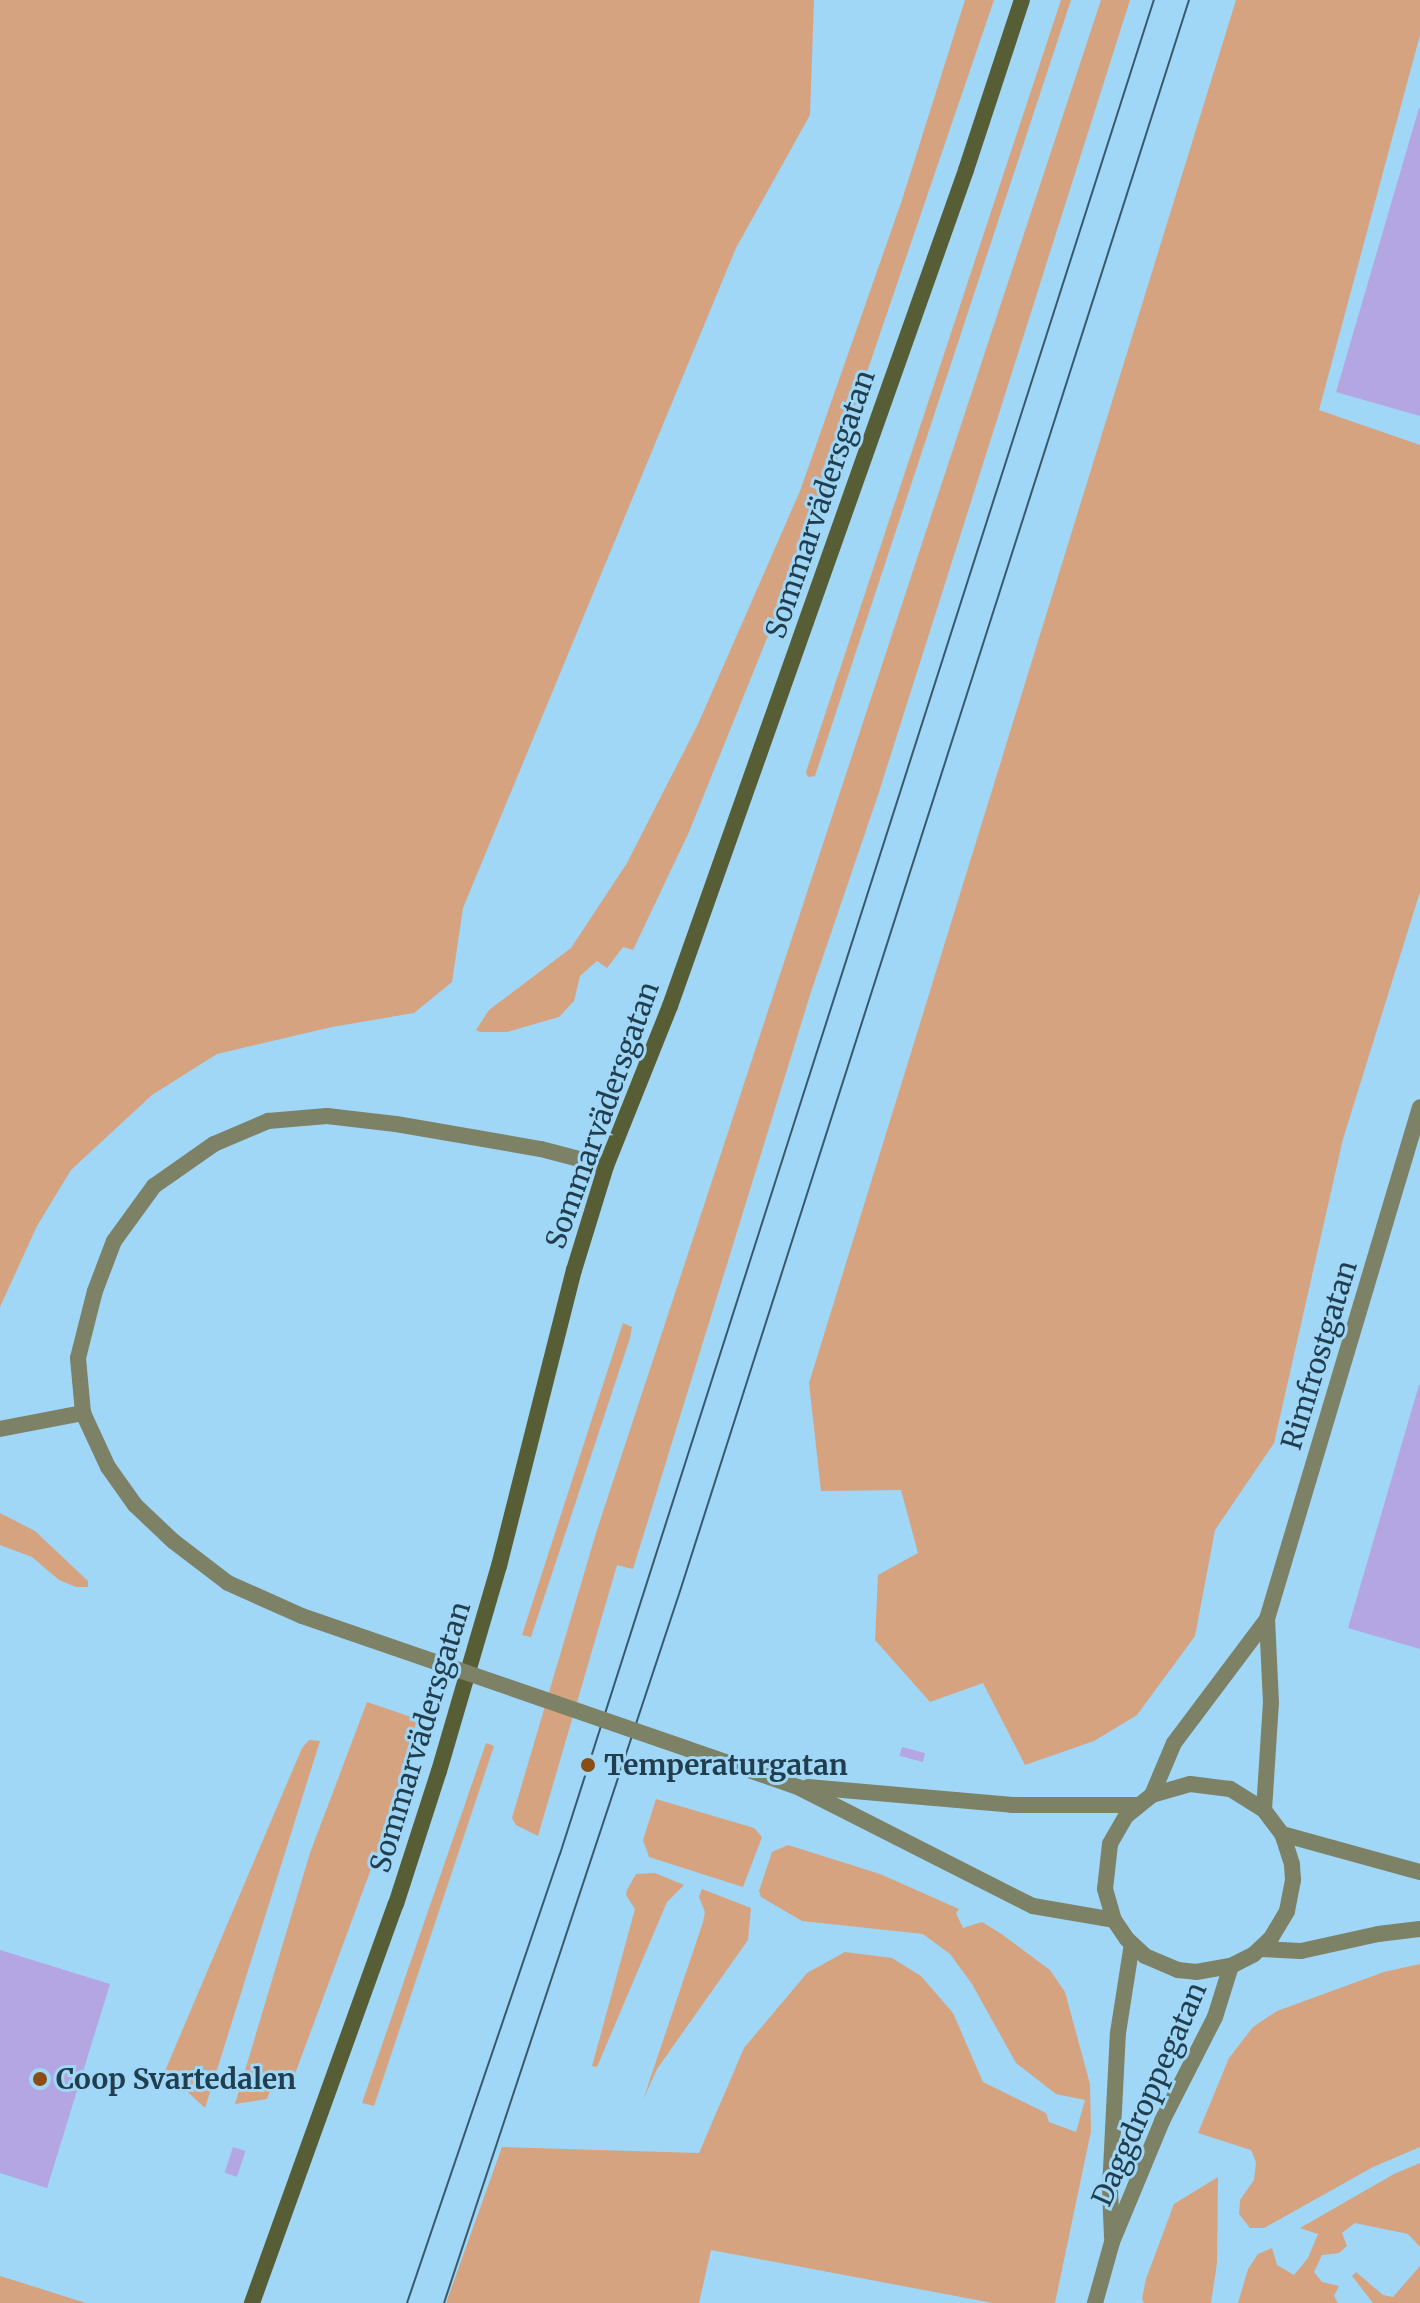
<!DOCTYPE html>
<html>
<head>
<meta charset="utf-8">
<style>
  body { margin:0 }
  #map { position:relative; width:1420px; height:2303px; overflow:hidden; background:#a0d6f6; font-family:Merriweather,serif }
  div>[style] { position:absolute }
  .green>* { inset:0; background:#d6a380 }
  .building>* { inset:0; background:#b4a6e3; transform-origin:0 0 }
  .street>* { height:16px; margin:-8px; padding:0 8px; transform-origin:8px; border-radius:8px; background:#7d8166 }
  .secondary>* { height:16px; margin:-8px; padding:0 8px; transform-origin:8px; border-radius:8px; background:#575d35 }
  .tram>* { height:2px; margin:-1px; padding:0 1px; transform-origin:1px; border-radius:1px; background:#385a6d }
  .street-bridge>* { height:16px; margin:-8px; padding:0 8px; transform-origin:8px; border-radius:8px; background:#7d8166 }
  .dots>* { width:22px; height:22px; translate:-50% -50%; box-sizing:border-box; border:4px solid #a0d6f6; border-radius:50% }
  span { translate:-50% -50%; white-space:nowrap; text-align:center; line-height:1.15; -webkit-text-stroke:6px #a0d6f6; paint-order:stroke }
  .street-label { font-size:28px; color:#213e4e }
  .poi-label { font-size:28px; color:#213e4e; font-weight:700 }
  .left { translate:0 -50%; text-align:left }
</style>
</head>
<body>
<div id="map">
  <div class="green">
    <i style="clip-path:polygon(0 0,814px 0,810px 115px,736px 248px,463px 908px,452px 982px,414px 1013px,332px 1027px,217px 1054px,152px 1095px,71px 1170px,37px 1226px,0 1307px)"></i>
    <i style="clip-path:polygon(965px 0,994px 0,827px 489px,689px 832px,633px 950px,623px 947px,607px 968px,597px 961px,580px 976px,574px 1001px,559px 1017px,507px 1032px,480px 1032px,476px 1030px,489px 1010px,571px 948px,627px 863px,698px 724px,800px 491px,902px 200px)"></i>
    <i style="clip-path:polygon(1061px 0,1071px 0,815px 776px,808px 777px,806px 772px)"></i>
    <i style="clip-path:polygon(1101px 0,1130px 0,879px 792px,811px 992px,633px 1569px,617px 1565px,538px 1836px,516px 1825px,512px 1818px,596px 1533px)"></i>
    <i style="clip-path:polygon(1236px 0,1420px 0,1420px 35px,1319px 410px,1420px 445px,1420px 892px,1343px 1139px,1274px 1443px,1215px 1530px,1195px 1636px,1137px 1715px,1094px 1741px,1025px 1765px,983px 1683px,930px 1702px,875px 1640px,878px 1575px,918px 1553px,901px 1490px,821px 1491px,809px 1383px)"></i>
    <i style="clip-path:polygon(623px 1323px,632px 1327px,630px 1338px,531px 1637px,522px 1635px)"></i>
    <i style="clip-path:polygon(0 1513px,35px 1531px,88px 1581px,88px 1587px,76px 1587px,59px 1580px,32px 1557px,0 1545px)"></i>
    <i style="clip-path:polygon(367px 1702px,417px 1719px,394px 1807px,292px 2082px,275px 2077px,267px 2099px,235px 2104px,310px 1853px)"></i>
    <i style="clip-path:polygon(309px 1740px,320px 1741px,205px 2108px,165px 2071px,302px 1748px)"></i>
    <i style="clip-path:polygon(486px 1743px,494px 1746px,374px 2106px,362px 2103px)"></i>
    <i style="clip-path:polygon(656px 1799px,754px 1828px,762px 1837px,743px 1887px,649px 1857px,643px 1840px)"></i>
    <i style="clip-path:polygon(788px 1845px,880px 1874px,959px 1909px,956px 1913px,963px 1928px,982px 1922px,1000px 1933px,1050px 1970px,1065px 1992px,1090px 2084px,1091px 2131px,1055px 2303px,993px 2303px,711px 2250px,699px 2303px,446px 2303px,502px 2147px,699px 2153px,744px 2048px,807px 1973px,845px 1952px,892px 1958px,921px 1976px,953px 2013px,983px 2082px,1046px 2113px,1049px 2122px,1076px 2132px,1085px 2100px,1056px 2094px,1016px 2063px,972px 1984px,950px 1954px,923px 1934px,802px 1921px,761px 1897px,759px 1891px,772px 1852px)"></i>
    <i style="clip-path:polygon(655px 1873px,684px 1885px,667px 1902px,597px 2067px,592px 2066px,635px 1909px,626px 1895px,627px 1890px,636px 1874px)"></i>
    <i style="clip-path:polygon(702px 1889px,751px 1908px,748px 1940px,657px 2069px,643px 2100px,703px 1922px,705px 1912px,699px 1897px)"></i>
    <i style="clip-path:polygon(1420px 1964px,1420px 2147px,1373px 2167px,1264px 2228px,1250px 2228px,1239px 2214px,1240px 2200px,1254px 2180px,1256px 2162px,1251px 2150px,1198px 2133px,1229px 2058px,1253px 2027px,1277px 2011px,1384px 1972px)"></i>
    <i style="clip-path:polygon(1420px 2163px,1420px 2247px,1408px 2234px,1355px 2223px,1342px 2233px,1347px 2246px,1339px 2253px,1322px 2255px,1314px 2272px,1322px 2282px,1339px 2286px,1334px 2296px,1338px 2303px,1238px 2303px,1248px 2269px,1258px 2254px,1272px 2248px,1277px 2265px,1294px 2275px,1308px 2258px,1318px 2234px,1300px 2228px,1394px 2174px)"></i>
    <i style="clip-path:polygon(1218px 2177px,1217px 2263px,1211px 2303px,1144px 2303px,1142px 2299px,1146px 2279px,1174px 2204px)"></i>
    <i style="clip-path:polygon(1420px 2266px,1420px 2303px,1373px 2303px,1352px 2276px,1356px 2272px,1383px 2295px,1393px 2297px)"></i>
    <i style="clip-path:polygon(0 2276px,86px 2303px,0 2303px)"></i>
  </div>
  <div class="building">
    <i style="clip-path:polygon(1419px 108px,1420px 108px,1420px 416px,1336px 392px)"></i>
    <i style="clip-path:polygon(1419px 1385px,1420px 1385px,1420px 1649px,1348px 1628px)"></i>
    <i style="left:902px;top:1747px;width:24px;height:9px;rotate:15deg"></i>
    <i style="clip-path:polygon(0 1950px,110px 1984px,47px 2188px,0 2173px)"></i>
    <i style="left:233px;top:2147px;width:13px;height:27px;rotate:18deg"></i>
  </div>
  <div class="street">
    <i style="left:0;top:1429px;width:85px;rotate:-10.9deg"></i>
    <i style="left:302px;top:1616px;width:81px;rotate:-156deg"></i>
    <i style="left:228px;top:1583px;width:69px;rotate:-142.6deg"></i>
    <i style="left:173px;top:1541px;width:52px;rotate:-136.5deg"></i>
    <i style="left:135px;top:1505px;width:47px;rotate:-125.4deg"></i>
    <i style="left:108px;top:1467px;width:60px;rotate:-114.8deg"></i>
    <i style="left:83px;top:1413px;width:55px;rotate:-95.2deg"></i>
    <i style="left:78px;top:1358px;width:69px;rotate:-75.8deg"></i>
    <i style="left:95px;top:1291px;width:53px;rotate:-69.2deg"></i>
    <i style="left:114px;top:1241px;width:68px;rotate:-54deg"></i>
    <i style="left:154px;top:1186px;width:73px;rotate:-35deg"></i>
    <i style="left:214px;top:1144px;width:59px;rotate:-23.1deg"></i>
    <i style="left:268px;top:1121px;width:59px;rotate:-4.8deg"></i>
    <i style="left:327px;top:1116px;width:69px;rotate:6.6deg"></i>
    <i style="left:396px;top:1124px;width:147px;rotate:9.8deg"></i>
    <i style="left:541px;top:1149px;width:67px;rotate:14.7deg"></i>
    <i style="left:688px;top:1749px;width:116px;rotate:19.1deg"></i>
    <i style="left:798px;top:1787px;width:263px;rotate:26.9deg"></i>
    <i style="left:1033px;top:1906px;width:82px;rotate:9.8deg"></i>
    <i style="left:1114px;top:1920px;width:23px;rotate:56deg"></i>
    <i style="left:1127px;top:1939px;width:25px;rotate:43deg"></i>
    <i style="left:1145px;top:1956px;width:36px;rotate:23deg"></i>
    <i style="left:1178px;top:1970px;width:18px;rotate:6deg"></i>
    <i style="left:1196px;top:1972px;width:36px;rotate:-10deg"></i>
    <i style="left:1231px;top:1966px;width:25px;rotate:-27deg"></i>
    <i style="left:1253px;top:1955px;width:25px;rotate:-43deg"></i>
    <i style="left:1271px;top:1938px;width:31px;rotate:-59deg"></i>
    <i style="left:1287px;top:1911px;width:32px;rotate:-79deg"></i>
    <i style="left:1293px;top:1880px;width:16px;rotate:-94deg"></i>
    <i style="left:1292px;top:1864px;width:32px;rotate:-108deg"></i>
    <i style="left:1282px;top:1834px;width:30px;rotate:-127deg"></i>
    <i style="left:1264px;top:1810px;width:40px;rotate:-148deg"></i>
    <i style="left:1230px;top:1789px;width:40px;rotate:-172.9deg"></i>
    <i style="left:1190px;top:1784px;width:40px;rotate:164deg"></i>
    <i style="left:1152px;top:1795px;width:33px;rotate:141deg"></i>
    <i style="left:1126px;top:1816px;width:32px;rotate:120deg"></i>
    <i style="left:1110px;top:1844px;width:45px;rotate:96.3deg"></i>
    <i style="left:1105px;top:1889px;width:32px;rotate:74deg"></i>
    <i style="left:808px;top:1787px;width:205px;rotate:5deg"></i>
    <i style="left:1012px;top:1805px;width:126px"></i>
    <i style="left:1152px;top:1795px;width:56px;rotate:-67.1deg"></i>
    <i style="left:1174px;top:1743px;width:155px;rotate:-53.1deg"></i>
    <i style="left:1264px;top:1810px;width:107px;rotate:-86.3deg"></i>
    <i style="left:1271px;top:1703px;width:84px;rotate:-92.7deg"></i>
    <i style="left:1267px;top:1619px;width:534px;rotate:-73.36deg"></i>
    <i style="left:1282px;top:1834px;width:143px;rotate:15.4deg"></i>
    <i style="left:1260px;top:1949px;width:41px;rotate:2.8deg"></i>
    <i style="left:1301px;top:1951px;width:79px;rotate:-12.4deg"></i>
    <i style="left:1378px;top:1934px;width:42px;rotate:-6.8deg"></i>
    <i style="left:1112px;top:2237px;width:48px;rotate:-92.4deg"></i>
    <i style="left:1110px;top:2189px;width:156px;rotate:-87.1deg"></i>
    <i style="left:1118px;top:2033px;width:90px;rotate:-81.1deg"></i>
    <i style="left:1095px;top:2303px;width:63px;rotate:-74.4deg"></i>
    <i style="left:1112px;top:2242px;width:131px;rotate:-67.5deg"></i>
    <i style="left:1162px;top:2121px;width:117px;rotate:-63deg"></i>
    <i style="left:1215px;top:2017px;width:53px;rotate:-72.6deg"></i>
  </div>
  <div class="secondary">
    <i style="left:252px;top:2303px;width:424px;rotate:-70.2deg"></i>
    <i style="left:396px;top:1904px;width:140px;rotate:-72.1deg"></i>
    <i style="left:439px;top:1771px;width:214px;rotate:-73.7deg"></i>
    <i style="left:499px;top:1566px;width:305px;rotate:-75.8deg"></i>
    <i style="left:574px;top:1270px;width:109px;rotate:-72.9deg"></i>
    <i style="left:606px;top:1166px;width:172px;rotate:-68.2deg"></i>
    <i style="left:670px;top:1006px;width:887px;rotate:-70.5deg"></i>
    <i style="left:966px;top:170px;width:179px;rotate:-71.8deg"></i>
  </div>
  <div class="tram">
    <i style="left:407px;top:2303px;width:474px;rotate:-71.2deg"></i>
    <i style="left:560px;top:1854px;width:1947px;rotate:-72.24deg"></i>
    <i style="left:444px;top:2303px;width:753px;rotate:-71.66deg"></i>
    <i style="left:681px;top:1588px;width:1667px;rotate:-72.26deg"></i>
  </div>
  <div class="street-bridge">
    <i style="left:302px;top:1616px;width:408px;rotate:19deg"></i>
  </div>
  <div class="dots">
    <i style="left:588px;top:1765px;background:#8c4c16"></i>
    <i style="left:40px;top:2079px;background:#8c4c16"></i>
  </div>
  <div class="street-label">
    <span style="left:820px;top:504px;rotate:-71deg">Sommarvädersgatan</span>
    <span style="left:602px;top:1115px;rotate:-70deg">Sommarvädersgatan</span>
    <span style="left:1319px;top:1355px;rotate:-73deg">Rimfrostgatan</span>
    <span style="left:420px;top:1737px;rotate:-73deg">Sommarvädersgatan</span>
    <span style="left:1149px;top:2094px;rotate:-66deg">Daggdroppegatan</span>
  </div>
  <div class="poi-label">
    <span class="left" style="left:604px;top:1765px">Temperaturgatan</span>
    <span class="left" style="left:56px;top:2079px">Coop Svartedalen</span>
  </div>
</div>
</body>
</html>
